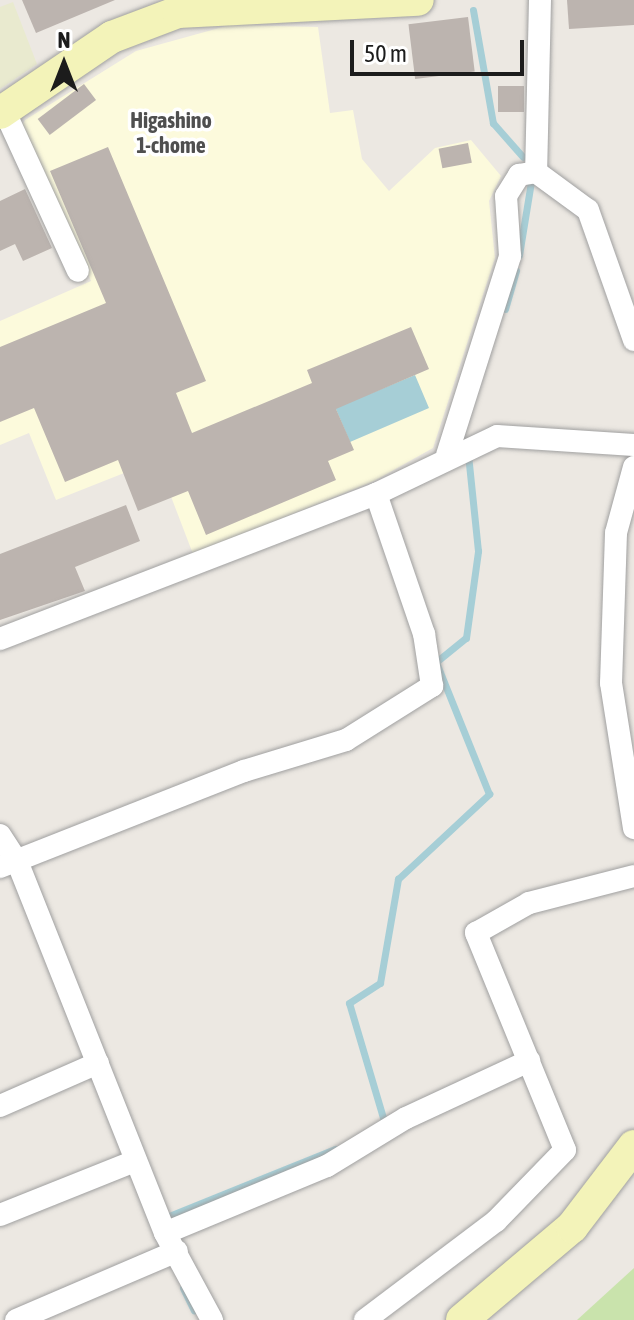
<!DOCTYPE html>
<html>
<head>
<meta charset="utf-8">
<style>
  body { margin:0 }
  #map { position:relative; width:634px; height:1320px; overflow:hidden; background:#ece8e2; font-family:"Asap Condensed",sans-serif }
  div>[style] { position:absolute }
  .education>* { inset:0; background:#fcfadc }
  .farmland>* { inset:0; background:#e9eacf }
  .grass>* { inset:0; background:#c9e3ac }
  .water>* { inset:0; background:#a6ced6 }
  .stream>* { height:7px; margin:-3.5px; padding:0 3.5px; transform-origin:3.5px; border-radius:3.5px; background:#a6ced6 }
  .building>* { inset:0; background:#bcb4af; transform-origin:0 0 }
  .roads { filter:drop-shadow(0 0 2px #a0a0a0) drop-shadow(0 0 2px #a0a0a0) }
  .street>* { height:22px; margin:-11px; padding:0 11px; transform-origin:11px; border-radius:11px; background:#fff }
  .secondary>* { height:32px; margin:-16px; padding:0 16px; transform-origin:16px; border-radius:16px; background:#f3f3b9 }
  span { translate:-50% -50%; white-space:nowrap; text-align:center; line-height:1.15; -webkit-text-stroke:7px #fff; paint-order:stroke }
  .neighbourhood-label { font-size:22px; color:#4f4f4f; font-weight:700 }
  .north { position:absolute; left:24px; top:24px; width:80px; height:80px; -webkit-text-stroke:6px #fff; paint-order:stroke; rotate:0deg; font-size:22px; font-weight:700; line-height:32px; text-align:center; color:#1c1c1c }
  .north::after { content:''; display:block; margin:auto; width:28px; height:36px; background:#1c1c1c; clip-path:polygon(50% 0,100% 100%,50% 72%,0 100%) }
  .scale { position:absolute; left:350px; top:40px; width:174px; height:36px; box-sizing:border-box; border:4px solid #1c1c1c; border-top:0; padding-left:10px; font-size:24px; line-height:28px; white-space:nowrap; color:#1c1c1c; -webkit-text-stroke:6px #fff; paint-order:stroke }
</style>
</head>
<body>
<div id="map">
  <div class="education">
    <i style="clip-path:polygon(230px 25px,318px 27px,330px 113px,353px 110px,362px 159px,389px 191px,435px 148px,471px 140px,501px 176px,489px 201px,495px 258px,433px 448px,374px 481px,193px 554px,157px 460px,56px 500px,29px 433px,0 445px,0 321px,91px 281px,21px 127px,25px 120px,136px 51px)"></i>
  </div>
  <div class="farmland">
    <i style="clip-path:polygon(13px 2px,37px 64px,0 89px,0 7px)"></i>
  </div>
  <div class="grass">
    <i style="clip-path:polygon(634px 1268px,634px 1320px,577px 1320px)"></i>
  </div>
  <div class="water">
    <i style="clip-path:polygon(415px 375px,429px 408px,350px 442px,329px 393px,367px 395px)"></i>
  </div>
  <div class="stream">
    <i style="left:473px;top:10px;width:115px;rotate:80deg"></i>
    <i style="left:493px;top:123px;width:45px;rotate:48.6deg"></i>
    <i style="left:519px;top:255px;width:74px;rotate:-80.7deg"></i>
    <i style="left:505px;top:309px;width:40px;rotate:-74deg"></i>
    <i style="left:384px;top:1121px;width:123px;rotate:-106.5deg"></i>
    <i style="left:349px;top:1003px;width:37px;rotate:-33deg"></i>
    <i style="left:380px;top:983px;width:106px;rotate:-80.2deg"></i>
    <i style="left:398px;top:879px;width:125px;rotate:-43deg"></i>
    <i style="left:489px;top:794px;width:142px;rotate:-111.9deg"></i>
    <i style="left:436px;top:662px;width:38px;rotate:-39deg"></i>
    <i style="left:466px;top:638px;width:88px;rotate:-82.1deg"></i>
    <i style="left:478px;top:551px;width:97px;rotate:-95.9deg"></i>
    <i style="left:169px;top:1216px;width:179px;rotate:-22deg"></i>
    <i style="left:183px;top:1288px;width:25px;rotate:64deg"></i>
  </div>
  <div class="building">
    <i style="clip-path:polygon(22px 0,115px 0,36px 33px)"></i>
    <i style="clip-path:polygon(567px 0,634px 0,634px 25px,569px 29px)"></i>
    <i style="left:468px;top:17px;width:55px;height:60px;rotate:83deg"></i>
    <i style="left:84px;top:84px;width:20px;height:58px;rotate:53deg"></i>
    <i style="left:498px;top:86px;width:26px;height:26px"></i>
    <i style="left:468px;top:143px;width:20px;height:30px;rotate:79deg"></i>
    <i style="clip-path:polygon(108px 147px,206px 381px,176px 393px,192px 433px,312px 383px,307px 370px,411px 327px,429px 369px,336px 409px,354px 450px,328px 461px,336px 480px,206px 535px,188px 491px,138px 511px,118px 460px,65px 482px,34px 408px,0 422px,0 347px,106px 303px,50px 171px)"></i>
    <i style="clip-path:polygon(25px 189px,52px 248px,23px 261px,15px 244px,0 251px,0 201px)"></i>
    <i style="clip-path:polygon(126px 505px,140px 541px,75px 567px,85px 591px,0 620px,0 554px)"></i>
  </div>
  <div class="roads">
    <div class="street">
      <i style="left:540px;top:0;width:172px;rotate:91.3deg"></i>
      <i style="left:536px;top:172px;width:64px;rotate:36.2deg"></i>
      <i style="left:588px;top:210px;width:138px;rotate:70.5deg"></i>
      <i style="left:4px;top:110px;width:177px;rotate:65.3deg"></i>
      <i style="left:447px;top:455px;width:209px;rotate:-72.4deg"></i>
      <i style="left:510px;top:256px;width:60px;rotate:-93.8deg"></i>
      <i style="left:506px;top:196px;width:25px;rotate:-58deg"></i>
      <i style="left:519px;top:175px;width:17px;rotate:-10deg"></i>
      <i style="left:634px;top:467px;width:68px;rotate:105.3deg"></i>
      <i style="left:616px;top:533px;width:150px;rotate:91.9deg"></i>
      <i style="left:611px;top:683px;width:147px;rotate:81deg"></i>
      <i style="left:0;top:639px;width:403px;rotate:-21.1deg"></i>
      <i style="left:376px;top:494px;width:134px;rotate:-25.6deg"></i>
      <i style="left:497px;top:436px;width:137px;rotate:3.8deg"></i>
      <i style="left:0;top:835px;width:31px;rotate:57deg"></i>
      <i style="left:17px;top:861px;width:400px;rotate:68.3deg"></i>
      <i style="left:165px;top:1233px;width:99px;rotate:61.6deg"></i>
      <i style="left:0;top:867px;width:262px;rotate:-21.5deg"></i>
      <i style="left:244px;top:771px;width:107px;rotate:-16.9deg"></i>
      <i style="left:346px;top:740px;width:102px;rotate:-32.1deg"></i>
      <i style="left:432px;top:686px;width:53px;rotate:-98.7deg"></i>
      <i style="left:424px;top:634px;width:148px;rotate:-108.9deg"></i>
      <i style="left:0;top:1106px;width:107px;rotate:-23.7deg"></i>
      <i style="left:0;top:1215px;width:145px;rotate:-21.8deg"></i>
      <i style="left:165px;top:1233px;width:175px;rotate:-22.5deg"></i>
      <i style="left:327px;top:1166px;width:92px;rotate:-31.3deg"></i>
      <i style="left:406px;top:1118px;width:136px;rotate:-24.9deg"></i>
      <i style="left:16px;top:1320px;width:175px;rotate:-23.2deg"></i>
      <i style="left:365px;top:1320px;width:164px;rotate:-37.1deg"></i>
      <i style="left:496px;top:1221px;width:99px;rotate:-45.8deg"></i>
      <i style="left:565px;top:1150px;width:235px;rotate:-112.3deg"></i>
      <i style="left:476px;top:933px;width:61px;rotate:-29.5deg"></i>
      <i style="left:529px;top:903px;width:108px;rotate:-14.4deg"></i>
    </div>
    <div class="secondary">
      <i style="left:0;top:113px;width:135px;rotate:-34.2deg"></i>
      <i style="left:112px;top:37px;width:71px;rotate:-20.7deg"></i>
      <i style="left:178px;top:12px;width:240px;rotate:-2.9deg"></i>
      <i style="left:462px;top:1320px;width:144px;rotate:-40.2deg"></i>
      <i style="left:572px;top:1227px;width:102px;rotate:-52.6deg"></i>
    </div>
  </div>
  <div class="neighbourhood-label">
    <span style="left:171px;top:133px">Higashino<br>1-chome</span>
  </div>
  <div class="north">N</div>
  <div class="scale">50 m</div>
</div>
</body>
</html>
